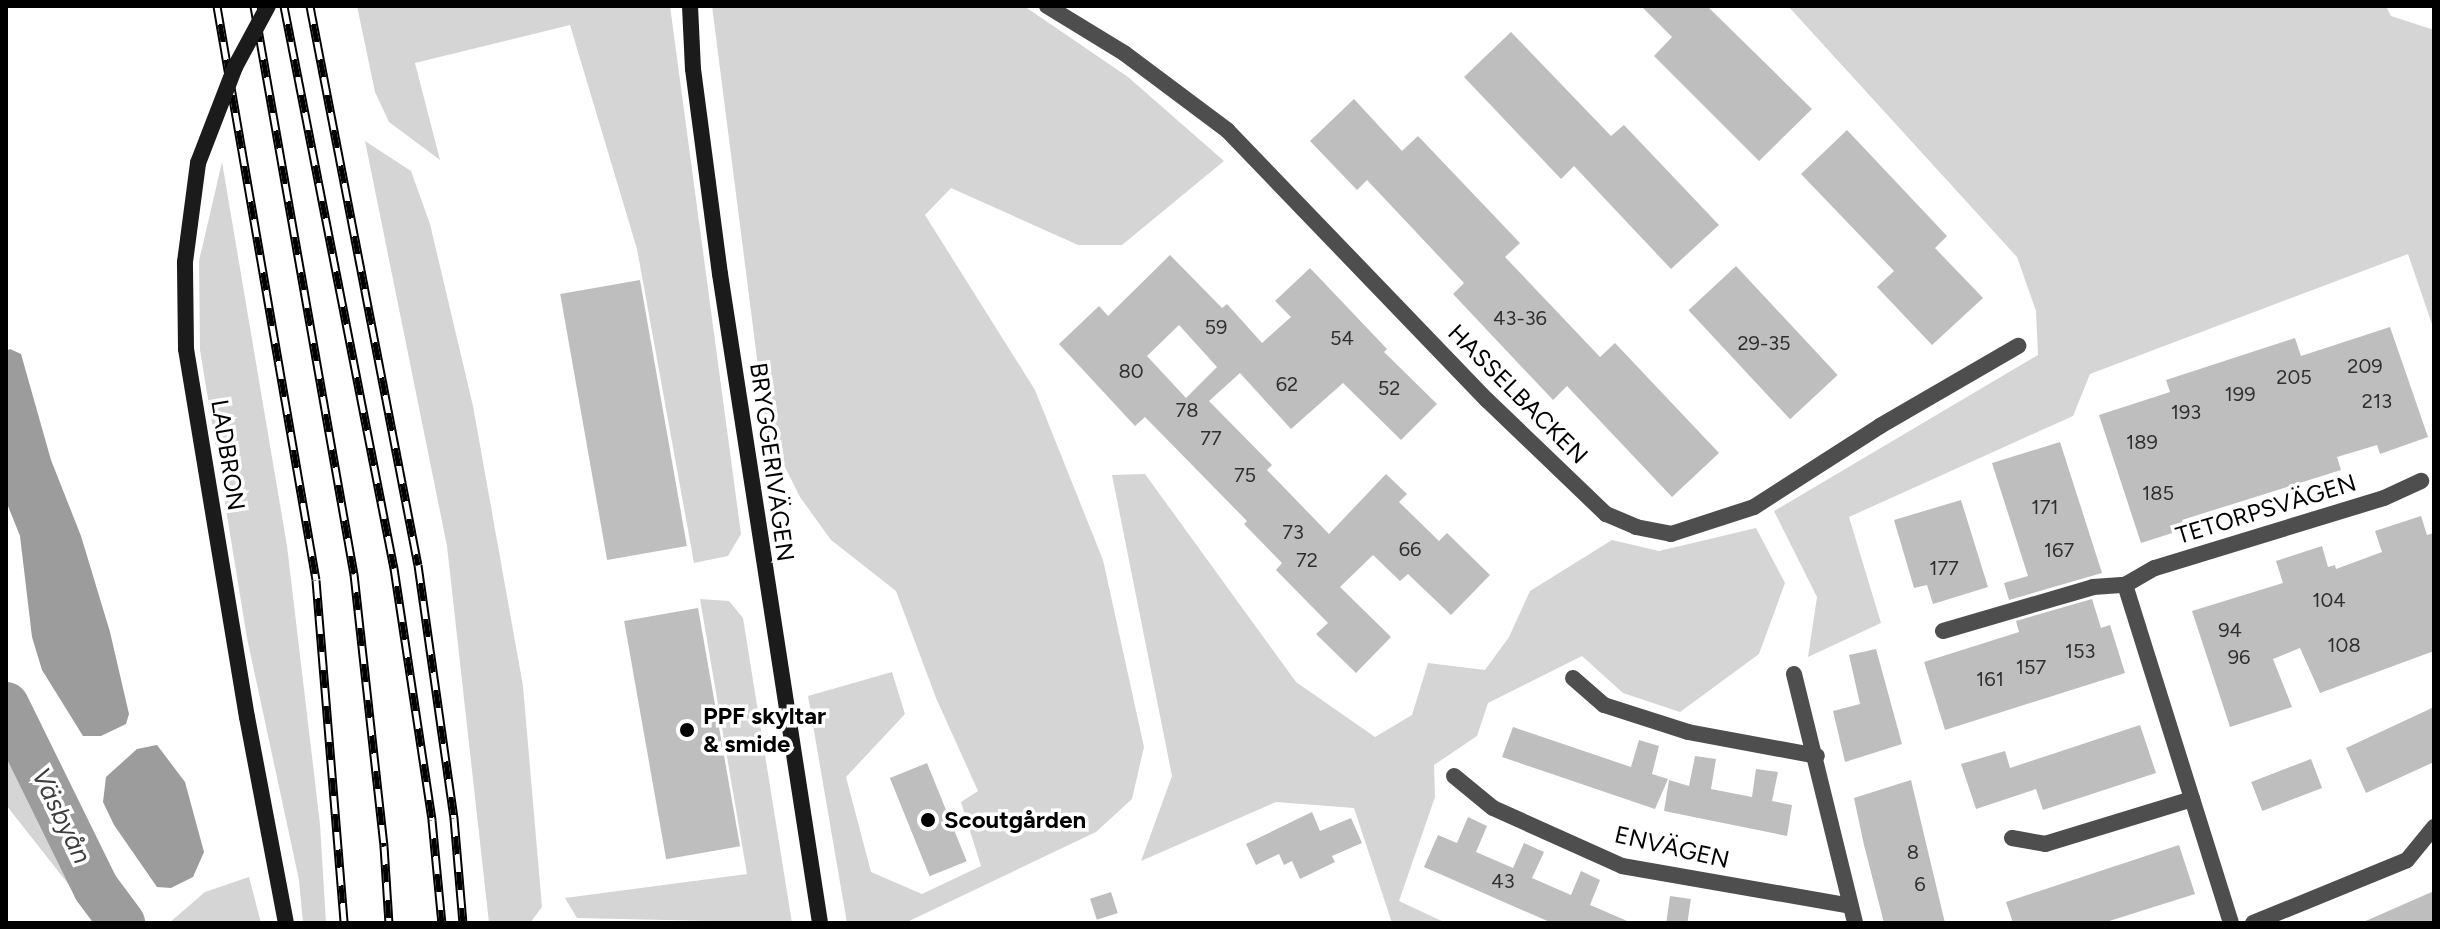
<!DOCTYPE html>
<html>
<head>
<meta charset="utf-8">
<style>
  body { margin:0 }
  #map { position:relative; width:2440px; height:929px; overflow:hidden; background:#fff; font-family:Figtree,sans-serif }
  div>[style] { position:absolute }
  .green>* { inset:0; background:#d5d5d5 }
  .water>* { inset:0; background:#9c9c9c }
  .river>* { height:46px; margin:-23px; padding:0 23px; transform-origin:23px; border-radius:23px; background:#9c9c9c }
  .building>* { inset:0; background:#bebebe; transform-origin:0 0 }
  .street>* { height:16px; margin:-8px; padding:0 8px; transform-origin:8px; border-radius:8px; background:#4e4e4e }
  .secondary>* { height:16px; margin:-8px; padding:0 8px; transform-origin:8px; border-radius:8px; background:#1b1b1b }
  .rail>* { height:9px; margin-top:-4.5px; transform-origin:0; background:repeating-linear-gradient(90deg,#fff 0 18px,#000 0 36px); box-sizing:border-box; border-block:2px solid #000 }
  .secondary-bridge>* { height:16px; margin:-8px; padding:0 8px; transform-origin:8px; border-radius:8px; background:#1b1b1b }
  .dots>* { width:22px; height:22px; translate:-50% -50%; box-sizing:border-box; border:4px solid #fff; border-radius:50% }
  span { translate:-50% -50%; white-space:nowrap; text-align:center; line-height:1.15; -webkit-text-stroke:7px #fff; paint-order:stroke }
  .number-label { font-size:20px; color:#303030 }
  .number-label span { -webkit-text-stroke-width:0 }
  .street-label { font-size:24px; color:#000 }
  .poi-label { font-size:24px; color:#000; font-weight:700 }
  .left { translate:0 -50%; text-align:left }
  .water-label { font-size:26px; color:#3d3d3d; font-style:italic }
  .frame { position:absolute; inset:0; border:8px solid #000; pointer-events:none }
</style>
</head>
<body>
<div id="map">
  <div class="green">
    <i style="clip-path:polygon(357px 6px,670px 6px,741px 534px,728px 556px,694px 563px,637px 249px,570px 25px,415px 63px,440px 160px,389px 122px,375px 92px)"></i>
    <i style="clip-path:polygon(712px 6px,1024px 6px,1128px 77px,1224px 161px,1122px 245px,1078px 245px,951px 188px,925px 215px,1035px 390px,1103px 560px,1144px 747px,1132px 799px,1096px 832px,905px 923px,847px 923px,808px 696px,892px 672px,905px 714px,846px 777px,871px 872px,922px 894px,981px 866px,961px 802px,978px 791px,936px 698px,896px 591px,831px 540px,800px 497px,766px 429px)"></i>
    <i style="clip-path:polygon(1788px 6px,2386px 6px,2391px 16px,2434px 30px,2434px 330px,2408px 254px,2090px 374px,2073px 416px,1849px 517px,1881px 623px,1808px 657px,1817px 597px,1774px 511px,2038px 355px,2036px 311px,2017px 257px)"></i>
    <i style="clip-path:polygon(365px 141px,411px 171px,430px 224px,473px 406px,523px 686px,542px 907px,530px 923px,489px 923px,447px 546px)"></i>
    <i style="clip-path:polygon(222px 162px,287px 546px,320px 824px,326px 923px,303px 923px,299px 880px,247px 638px,200px 350px,199px 261px)"></i>
    <i style="clip-path:polygon(1145px 474px,1296px 682px,1375px 737px,1412px 715px,1428px 663px,1485px 670px,1509px 637px,1530px 591px,1612px 540px,1659px 551px,1756px 528px,1785px 583px,1759px 654px,1680px 712px,1623px 693px,1582px 656px,1488px 703px,1477px 736px,1434px 765px,1435px 797px,1399px 901px,1446px 923px,1392px 923px,1354px 808px,1276px 802px,1141px 861px,1172px 776px,1112px 475px)"></i>
    <i style="clip-path:polygon(700px 599px,729px 601px,743px 618px,792px 923px,577px 918px,565px 898px,747px 874px)"></i>
    <i style="clip-path:polygon(6px 732px,69px 859px,111px 923px,99px 923px,6px 805px)"></i>
    <i style="clip-path:polygon(249px 877px,261px 923px,169px 923px,205px 892px)"></i>
  </div>
  <div class="water">
    <i style="clip-path:polygon(10px 349px,21px 354px,51px 460px,81px 536px,110px 632px,129px 714px,126px 724px,101px 736px,83px 736px,42px 670px,32px 637px,20px 536px,6px 501px,6px 351px)"></i>
    <i style="clip-path:polygon(157px 745px,185px 782px,204px 852px,193px 877px,171px 888px,157px 887px,114px 825px,103px 802px,106px 777px,137px 749px)"></i>
  </div>
  <div class="river">
    <i style="left:6px;top:705px;width:204px;rotate:63.8deg"></i>
    <i style="left:96px;top:888px;width:44px;rotate:53.4deg"></i>
  </div>
  <div class="building">
    <i style="clip-path:polygon(1641px 6px,1707px 6px,1812px 109px,1759px 161px,1654px 56px,1672px 37px)"></i>
    <i style="clip-path:polygon(1511px 32px,1611px 136px,1624px 125px,1719px 225px,1671px 269px,1574px 166px,1561px 179px,1464px 77px)"></i>
    <i style="clip-path:polygon(1354px 99px,1402px 151px,1418px 136px,1520px 243px,1505px 257px,1600px 357px,1615px 343px,1719px 453px,1672px 497px,1567px 386px,1553px 400px,1453px 294px,1464px 283px,1367px 180px,1357px 190px,1310px 141px)"></i>
    <i style="clip-path:polygon(1847px 130px,1947px 236px,1935px 248px,1983px 298px,1932px 345px,1877px 287px,1894px 271px,1801px 174px)"></i>
    <i style="clip-path:polygon(evenodd,1170px 255px,1222px 308px,1227px 304px,1262px 343px,1291px 317px,1275px 301px,1310px 268px,1387px 349px,1384px 352px,1437px 404px,1401px 440px,1343px 383px,1291px 429px,1240px 373px,1209px 401px,1272px 465px,1267px 470px,1329px 534px,1386px 474px,1407px 494px,1399px 502px,1439px 541px,1447px 533px,1490px 575px,1451px 615px,1408px 574px,1400px 581px,1373px 555px,1340px 587px,1391px 637px,1356px 673px,1316px 634px,1328px 623px,1276px 570px,1282px 563px,1244px 524px,1247px 521px,1145px 417px,1135px 426px,1059px 344px,1099px 306px,1108px 316px,1170px 255px,1179px 325px,1217px 367px,1186px 398px,1147px 356px,1179px 325px)"></i>
    <i style="left:1736px;top:266px;width:149px;height:65px;rotate:47deg"></i>
    <i style="left:640px;top:280px;width:270px;height:81px;rotate:80deg"></i>
    <i style="clip-path:polygon(2390px 327px,2428px 437px,2380px 454px,2377px 445px,2337px 457px,2341px 470px,2182px 520px,2185px 529px,2141px 543px,2099px 415px,2170px 392px,2166px 380px,2295px 338px,2301px 356px)"></i>
    <i style="clip-path:polygon(2060px 442px,2102px 573px,2009px 600px,2004px 583px,2028px 576px,1992px 463px)"></i>
    <i style="clip-path:polygon(1961px 500px,1988px 587px,1933px 604px,1927px 585px,1914px 588px,1894px 520px)"></i>
    <i style="clip-path:polygon(2421px 516px,2427px 535px,2434px 533px,2434px 651px,2320px 693px,2300px 648px,2273px 659px,2292px 707px,2230px 727px,2192px 611px,2283px 583px,2276px 561px,2322px 546px,2328px 567px,2335px 565px,2336px 569px,2382px 552px,2375px 531px)"></i>
    <i style="clip-path:polygon(2092px 599px,2101px 628px,2110px 625px,2125px 673px,1945px 730px,1924px 662px,2019px 632px,2016px 621px)"></i>
    <i style="left:698px;top:608px;width:242px;height:75px;rotate:80deg"></i>
    <i style="clip-path:polygon(1876px 649px,1902px 744px,1845px 762px,1833px 711px,1860px 704px,1849px 655px)"></i>
    <i style="clip-path:polygon(2434px 707px,2434px 762px,2366px 793px,2346px 748px)"></i>
    <i style="clip-path:polygon(2140px 725px,2156px 773px,2043px 810px,2036px 789px,1976px 809px,1961px 764px,2005px 751px,2010px 768px)"></i>
    <i style="clip-path:polygon(1513px 727px,1631px 767px,1639px 740px,1659px 746px,1652px 774px,1668px 779px,1655px 809px,1502px 757px)"></i>
    <i style="clip-path:polygon(1695px 756px,1716px 759px,1711px 789px,1752px 797px,1756px 769px,1778px 772px,1772px 801px,1792px 805px,1787px 836px,1664px 811px,1669px 780px,1689px 786px)"></i>
    <i style="left:2311px;top:759px;width:31px;height:64px;rotate:69deg"></i>
    <i style="left:927px;top:763px;width:106px;height:40px;rotate:68deg"></i>
    <i style="clip-path:polygon(1911px 780px,1945px 923px,1884px 923px,1864px 845px,1854px 798px)"></i>
    <i style="clip-path:polygon(1312px 812px,1320px 831px,1351px 818px,1362px 843px,1332px 856px,1335px 862px,1300px 879px,1292px 861px,1284px 865px,1279px 854px,1256px 865px,1246px 844px)"></i>
    <i style="clip-path:polygon(1468px 817px,1487px 826px,1476px 852px,1513px 868px,1524px 843px,1544px 852px,1532px 878px,1571px 895px,1581px 871px,1600px 880px,1590px 905px,1632px 923px,1552px 923px,1424px 867px,1438px 835px,1457px 843px)"></i>
    <i style="clip-path:polygon(2179px 845px,2195px 894px,2103px 923px,2013px 923px,2006px 902px)"></i>
    <i style="clip-path:polygon(2434px 891px,2434px 923px,2361px 923px)"></i>
    <i style="left:1111px;top:892px;width:22px;height:22px;rotate:72deg"></i>
    <i style="left:1670px;top:896px;width:21px;height:27px;rotate:8deg"></i>
  </div>
  <div class="street">
    <i style="left:1047px;top:6px;width:90px;rotate:31.4deg"></i>
    <i style="left:1124px;top:53px;width:129px;rotate:36.8deg"></i>
    <i style="left:1227px;top:130px;width:375px;rotate:46.1deg"></i>
    <i style="left:1487px;top:400px;width:165px;rotate:43.8deg"></i>
    <i style="left:1606px;top:514px;width:33px;rotate:23deg"></i>
    <i style="left:1636px;top:527px;width:36px;rotate:11deg"></i>
    <i style="left:1671px;top:534px;width:87px;rotate:-18deg"></i>
    <i style="left:1754px;top:507px;width:150px;rotate:-32.7deg"></i>
    <i style="left:1880px;top:426px;width:160px;rotate:-30.1deg"></i>
    <i style="left:1943px;top:631px;width:156px;rotate:-16.3deg"></i>
    <i style="left:2093px;top:587px;width:32px;rotate:-4deg"></i>
    <i style="left:1794px;top:674px;width:256px;rotate:76.2deg"></i>
    <i style="left:1573px;top:678px;width:41px;rotate:41.1deg"></i>
    <i style="left:1604px;top:705px;width:88px;rotate:17.8deg"></i>
    <i style="left:1688px;top:732px;width:131px;rotate:10.5deg"></i>
    <i style="left:1454px;top:776px;width:50px;rotate:39.4deg"></i>
    <i style="left:1493px;top:808px;width:141px;rotate:24.2deg"></i>
    <i style="left:1622px;top:866px;width:232px;rotate:9.9deg"></i>
    <i style="left:2012px;top:838px;width:34px;rotate:10deg"></i>
    <i style="left:2045px;top:844px;width:154px;rotate:-17deg"></i>
    <i style="left:2231px;top:923px;width:354px;rotate:-107.4deg"></i>
    <i style="left:2125px;top:585px;width:34px;rotate:-30deg"></i>
    <i style="left:2155px;top:568px;width:239px;rotate:-17deg"></i>
    <i style="left:2384px;top:498px;width:41px;rotate:-24.7deg"></i>
    <i style="left:2253px;top:923px;width:166px;rotate:-22.2deg"></i>
    <i style="left:2407px;top:860px;width:43px;rotate:-50.7deg"></i>
  </div>
  <div class="secondary">
    <i style="left:690px;top:6px;width:63px;rotate:87.3deg"></i>
    <i style="left:693px;top:69px;width:207px;rotate:82.5deg"></i>
    <i style="left:720px;top:274px;width:657px;rotate:81.24deg"></i>
    <i style="left:186px;top:349px;width:373px;rotate:80.6deg"></i>
    <i style="left:247px;top:717px;width:210px;rotate:79.3deg"></i>
  </div>
  <div class="rail">
    <i style="left:217px;top:6px;width:582px;rotate:80.21deg"></i>
    <i style="left:316px;top:580px;width:344px;rotate:85.3deg"></i>
    <i style="left:254px;top:6px;width:577px;rotate:80.02deg"></i>
    <i style="left:354px;top:574px;width:274px;rotate:83.7deg"></i>
    <i style="left:384px;top:846px;width:77px;rotate:86.3deg"></i>
    <i style="left:284px;top:6px;width:573px;rotate:78.93deg"></i>
    <i style="left:394px;top:568px;width:255px;rotate:81.4deg"></i>
    <i style="left:432px;top:820px;width:103px;rotate:84.5deg"></i>
    <i style="left:310px;top:6px;width:569px;rotate:79.07deg"></i>
    <i style="left:418px;top:565px;width:256px;rotate:81.9deg"></i>
    <i style="left:454px;top:818px;width:105px;rotate:85.1deg"></i>
  </div>
  <div class="secondary-bridge">
    <i style="left:186px;top:349px;width:87px;rotate:-90.7deg"></i>
    <i style="left:185px;top:262px;width:100px;rotate:-82.5deg"></i>
    <i style="left:198px;top:163px;width:103px;rotate:-68.9deg"></i>
    <i style="left:235px;top:67px;width:69px;rotate:-61.6deg"></i>
  </div>
  <div class="dots">
    <i style="left:687px;top:730px;background:#000"></i>
    <i style="left:928px;top:820px;background:#000"></i>
  </div>
  <div class="number-label">
    <span style="left:1520px;top:318px">43-36</span>
    <span style="left:1216px;top:327px">59</span>
    <span style="left:1342px;top:338px">54</span>
    <span style="left:1764px;top:343px">29-35</span>
    <span style="left:2365px;top:366px">209</span>
    <span style="left:1131px;top:371px">80</span>
    <span style="left:2294px;top:377px">205</span>
    <span style="left:1287px;top:384px">62</span>
    <span style="left:1389px;top:388px">52</span>
    <span style="left:2240px;top:394px">199</span>
    <span style="left:2377px;top:401px">213</span>
    <span style="left:1187px;top:410px">78</span>
    <span style="left:2186px;top:412px">193</span>
    <span style="left:1211px;top:438px">77</span>
    <span style="left:2142px;top:442px">189</span>
    <span style="left:1245px;top:475px">75</span>
    <span style="left:2158px;top:493px">185</span>
    <span style="left:2045px;top:507px">171</span>
    <span style="left:1293px;top:532px">73</span>
    <span style="left:1410px;top:549px">66</span>
    <span style="left:2059px;top:550px">167</span>
    <span style="left:1307px;top:560px">72</span>
    <span style="left:1944px;top:568px">177</span>
    <span style="left:2329px;top:600px">104</span>
    <span style="left:2230px;top:630px">94</span>
    <span style="left:2344px;top:645px">108</span>
    <span style="left:2080px;top:651px">153</span>
    <span style="left:2239px;top:657px">96</span>
    <span style="left:2031px;top:667px">157</span>
    <span style="left:1990px;top:679px">161</span>
    <span style="left:1913px;top:852px">8</span>
    <span style="left:1503px;top:881px">43</span>
    <span style="left:1920px;top:884px">6</span>
  </div>
  <div class="street-label">
    <span style="left:1518px;top:394px;rotate:45deg">HASSELBACKEN</span>
    <span style="left:228px;top:455px;rotate:81deg">LADBRON</span>
    <span style="left:772px;top:462px;rotate:82deg">BRYGGERIVÄGEN</span>
    <span style="left:2266px;top:509px;rotate:-17deg">TETORPSVÄGEN</span>
    <span style="left:1672px;top:847px;rotate:13deg">ENVÄGEN</span>
  </div>
  <div class="poi-label">
    <span class="left" style="left:703px;top:730px">PPF skyltar<br>&amp; smide</span>
    <span class="left" style="left:944px;top:820px">Scoutgården</span>
  </div>
  <div class="water-label">
    <span style="left:61px;top:816px;rotate:64deg">Väsbyån</span>
  </div>
  <div class="frame"></div>
</div>
</body>
</html>
